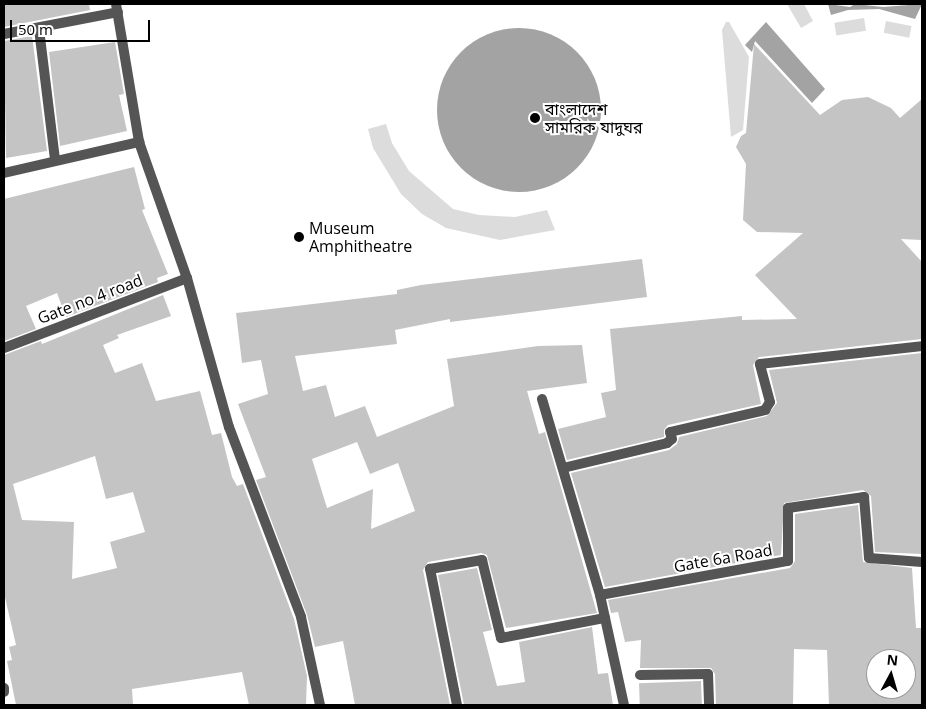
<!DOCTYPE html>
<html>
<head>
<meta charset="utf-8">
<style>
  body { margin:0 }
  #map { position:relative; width:926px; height:709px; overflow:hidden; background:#fff; font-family:"Open Sans","Noto Sans Bengali",sans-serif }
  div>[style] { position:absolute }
  .green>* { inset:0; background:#dcdcdc; transform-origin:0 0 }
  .water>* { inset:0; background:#a3a3a3 }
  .round { border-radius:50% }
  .building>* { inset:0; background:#c4c4c4; transform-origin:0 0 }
  .minor>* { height:10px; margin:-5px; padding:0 5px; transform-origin:5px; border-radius:5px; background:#555 }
  .dots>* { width:14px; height:14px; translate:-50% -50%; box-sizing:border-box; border:2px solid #fff; border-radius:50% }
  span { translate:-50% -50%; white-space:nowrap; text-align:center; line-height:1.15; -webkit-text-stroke:4px #fff; paint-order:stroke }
  .poi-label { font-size:16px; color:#000 }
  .left { translate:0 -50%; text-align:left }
  .street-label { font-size:16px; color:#000 }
  .frame { position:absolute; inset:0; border:5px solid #000; pointer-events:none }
  .north { position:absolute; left:866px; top:649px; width:50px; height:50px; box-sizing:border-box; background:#fff; border:1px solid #999; border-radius:50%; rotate:6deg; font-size:14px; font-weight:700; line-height:20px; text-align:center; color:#000 }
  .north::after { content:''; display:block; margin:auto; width:18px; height:22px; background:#000; clip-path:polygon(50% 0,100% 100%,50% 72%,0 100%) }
  .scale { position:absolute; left:10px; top:20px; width:140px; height:22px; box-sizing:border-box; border:2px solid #000; border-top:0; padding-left:6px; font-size:15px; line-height:18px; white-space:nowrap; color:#000; -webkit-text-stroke:4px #fff; paint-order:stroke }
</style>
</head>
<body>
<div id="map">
  <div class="green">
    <i style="clip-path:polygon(787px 4px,804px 4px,813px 21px,801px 28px)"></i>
    <i style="left:864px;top:18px;width:13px;height:30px;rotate:81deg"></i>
    <i style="left:886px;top:21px;width:26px;height:12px;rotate:11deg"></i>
    <i style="clip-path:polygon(726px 22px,729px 22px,749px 57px,743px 130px,731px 137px,722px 30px)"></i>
    <i style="clip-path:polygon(386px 124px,392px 143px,409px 171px,453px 209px,479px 215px,515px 217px,547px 210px,555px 230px,500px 240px,446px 228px,422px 214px,401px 194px,373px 148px,368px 129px)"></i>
  </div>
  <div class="water">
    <i style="clip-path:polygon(828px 4px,850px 7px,855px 4px,883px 7px,922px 4px,915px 19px,879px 9px,848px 10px,831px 15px)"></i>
    <i style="clip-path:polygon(766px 22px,825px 89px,812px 103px,755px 41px,752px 52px,745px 45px)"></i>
    <i class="round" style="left:437px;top:28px;width:164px;height:164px"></i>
  </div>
  <div class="building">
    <i style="clip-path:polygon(4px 4px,89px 4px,90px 10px,4px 27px)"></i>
    <i style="clip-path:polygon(32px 36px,47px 151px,6px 158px,4px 41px)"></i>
    <i style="clip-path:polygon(115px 42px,124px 94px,119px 95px,127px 131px,60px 146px,49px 52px)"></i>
    <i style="clip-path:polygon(754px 44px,820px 115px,842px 100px,868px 97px,891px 108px,900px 118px,922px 99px,922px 240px,901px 239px,922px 262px,922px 339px,759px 357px,753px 365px,761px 404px,668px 425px,664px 430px,664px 437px,567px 460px,558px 429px,606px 417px,601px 393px,616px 390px,610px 329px,742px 316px,742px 320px,797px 319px,755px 275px,803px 233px,757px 232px,743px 220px,746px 164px,736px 147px,741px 136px,746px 133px)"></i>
    <i style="clip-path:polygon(134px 167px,145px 209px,142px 210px,168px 274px,157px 278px,158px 282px,66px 317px,57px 293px,26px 306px,36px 329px,4px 341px,4px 199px)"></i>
    <i style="clip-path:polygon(evenodd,642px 259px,647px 297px,450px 322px,450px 319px,395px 330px,397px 344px,295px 356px,303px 391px,326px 385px,335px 417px,365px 406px,377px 437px,454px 406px,447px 359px,538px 346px,582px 345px,587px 383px,527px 391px,539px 434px,545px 432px,597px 613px,506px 628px,487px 555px,481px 553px,428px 562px,423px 570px,450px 705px,355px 705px,343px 641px,315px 647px,307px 615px,256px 480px,266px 477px,238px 404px,268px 394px,261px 360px,242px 363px,236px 313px,397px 294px,397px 290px,421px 285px,642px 259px,357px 442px,370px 474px,398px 463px,415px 511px,371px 529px,373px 489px,327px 508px,312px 459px,357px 442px)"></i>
    <i style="clip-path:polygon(evenodd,163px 295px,171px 316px,117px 335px,119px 338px,103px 345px,115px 373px,142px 363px,156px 401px,200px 391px,212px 435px,221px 433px,232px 477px,237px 486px,243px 484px,294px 619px,307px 676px,306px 705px,249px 705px,242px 672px,132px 689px,133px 705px,16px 705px,7px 661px,12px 660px,9px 647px,16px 645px,4px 593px,4px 355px,41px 341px,42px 344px,163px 295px,95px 456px,106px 499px,133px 492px,145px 532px,110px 542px,117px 568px,72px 579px,74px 522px,22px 520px,13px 484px,95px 456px)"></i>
    <i style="clip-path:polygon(922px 353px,922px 554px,875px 552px,871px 496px,863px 490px,784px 503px,781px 555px,605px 587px,571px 473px,669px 450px,677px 444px,679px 437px,767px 416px,777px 403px,769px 370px)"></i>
    <i style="clip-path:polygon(evenodd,858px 505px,863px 562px,912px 568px,916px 628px,922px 628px,922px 705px,829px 705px,827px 650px,794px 649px,793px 705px,716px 705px,715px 674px,711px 668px,640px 668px,641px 640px,625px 642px,618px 612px,611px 613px,608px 600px,790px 568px,795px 561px,795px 514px,858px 505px,876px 659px,909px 659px,908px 689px,876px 689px,876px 659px)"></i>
    <i style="clip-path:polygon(477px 568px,492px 630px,483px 632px,497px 686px,525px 682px,519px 642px,592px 627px,598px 674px,608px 673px,613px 705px,464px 705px,438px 575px)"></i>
    <i style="left:701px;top:681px;width:24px;height:62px;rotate:88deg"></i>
  </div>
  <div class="minor">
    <i style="left:116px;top:4px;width:140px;rotate:80.5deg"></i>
    <i style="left:139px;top:142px;width:144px;rotate:70.6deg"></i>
    <i style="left:187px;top:278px;width:155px;rotate:74.3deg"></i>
    <i style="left:229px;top:427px;width:203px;rotate:69.2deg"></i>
    <i style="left:301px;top:617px;width:90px;rotate:77.8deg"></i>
    <i style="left:39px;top:29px;width:131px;rotate:83deg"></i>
    <i style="left:4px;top:34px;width:116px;rotate:-10.9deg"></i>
    <i style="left:4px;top:173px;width:139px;rotate:-12.9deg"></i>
    <i style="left:4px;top:348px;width:196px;rotate:-20.9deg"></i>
    <i style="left:542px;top:399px;width:204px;rotate:73.5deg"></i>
    <i style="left:600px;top:595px;width:113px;rotate:77.7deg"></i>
    <i style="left:563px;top:468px;width:107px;rotate:-13.5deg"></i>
    <i style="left:667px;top:443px;width:6px;rotate:-39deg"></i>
    <i style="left:672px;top:439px;width:7px;rotate:-106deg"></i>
    <i style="left:670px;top:432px;width:98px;rotate:-13deg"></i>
    <i style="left:765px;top:410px;width:9px;rotate:-58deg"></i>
    <i style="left:770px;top:402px;width:39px;rotate:-105deg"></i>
    <i style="left:760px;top:364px;width:163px;rotate:-6.3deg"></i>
    <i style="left:600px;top:595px;width:191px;rotate:-10.3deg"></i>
    <i style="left:788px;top:561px;width:53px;rotate:-90deg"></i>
    <i style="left:788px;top:508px;width:77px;rotate:-8.2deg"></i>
    <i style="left:864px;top:497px;width:61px;rotate:85.3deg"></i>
    <i style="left:869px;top:558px;width:53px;rotate:4.3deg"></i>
    <i style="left:640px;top:675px;width:68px;rotate:-0.8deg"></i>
    <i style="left:708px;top:674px;width:31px;rotate:88deg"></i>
    <i style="left:4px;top:688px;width:4px;rotate:90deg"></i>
    <i style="left:457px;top:705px;width:139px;rotate:-101.2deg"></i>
    <i style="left:430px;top:569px;width:53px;rotate:-9.8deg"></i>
    <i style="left:482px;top:560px;width:80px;rotate:76.3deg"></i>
    <i style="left:501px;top:638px;width:106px;rotate:-10.9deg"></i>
  </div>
  <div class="dots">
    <i style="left:535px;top:118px;background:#000"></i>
    <i style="left:299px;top:237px;background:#000"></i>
  </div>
  <div class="poi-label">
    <span class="left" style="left:545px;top:118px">বাংলাদেশ<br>সামরিক যাদুঘর</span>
    <span class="left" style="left:309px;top:237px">Museum<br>Amphitheatre</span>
  </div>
  <div class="street-label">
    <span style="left:90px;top:299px;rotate:-21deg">Gate no 4 road</span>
    <span style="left:723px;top:558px;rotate:-10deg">Gate 6a Road</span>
  </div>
  <div class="frame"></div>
  <div class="north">N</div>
  <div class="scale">50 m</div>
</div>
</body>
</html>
